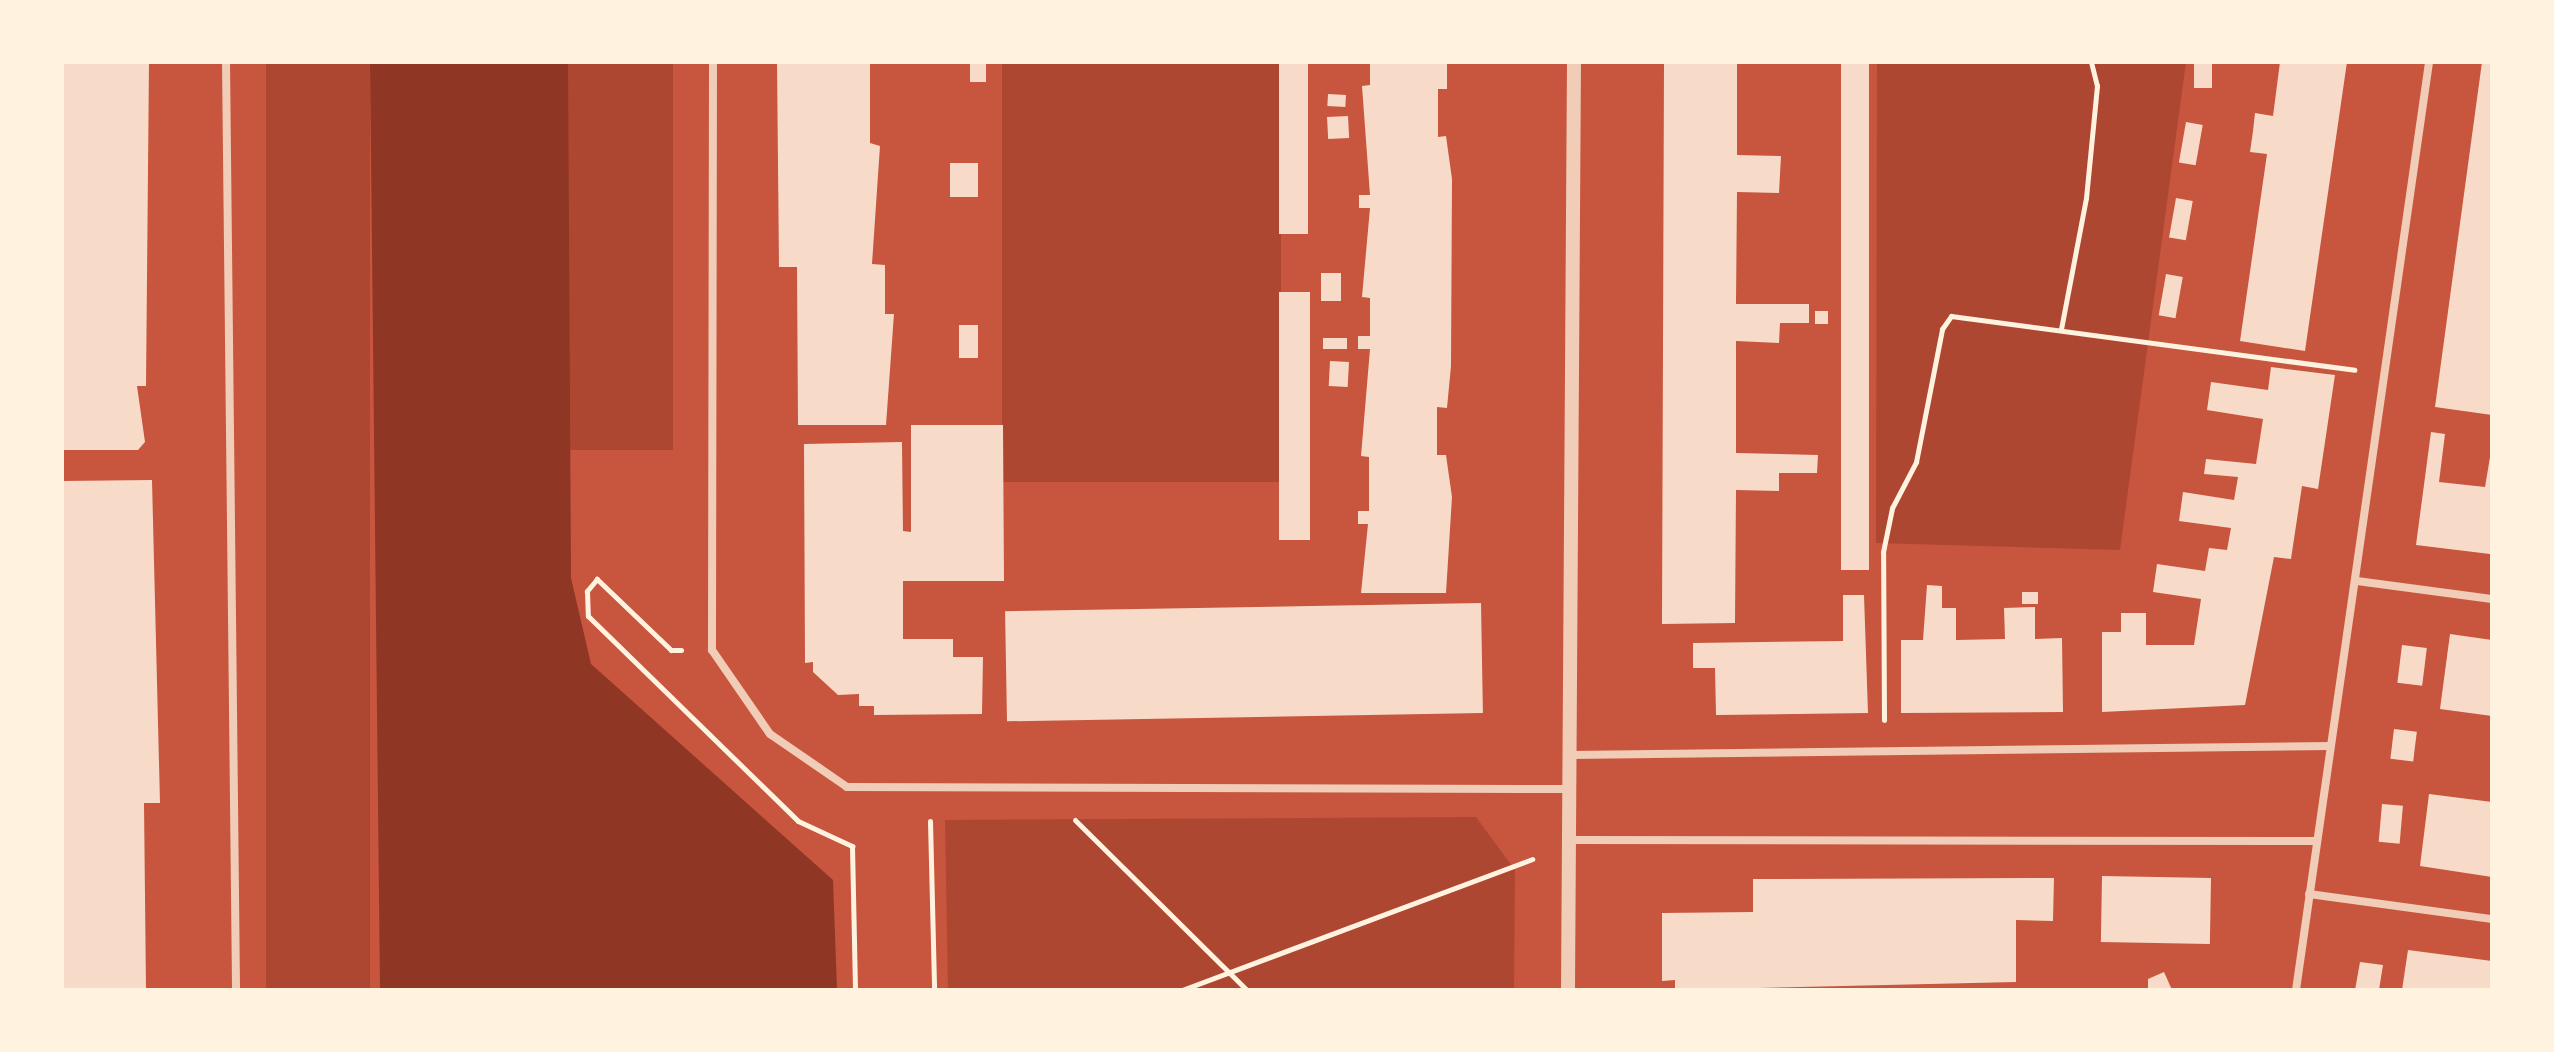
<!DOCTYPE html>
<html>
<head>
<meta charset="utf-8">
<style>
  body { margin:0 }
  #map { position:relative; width:2554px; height:1052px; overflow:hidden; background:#c8553d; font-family:"PT Sans Narrow",sans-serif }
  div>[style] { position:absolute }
  .green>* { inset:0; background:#ae4732; transform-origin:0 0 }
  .water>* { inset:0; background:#8f3625 }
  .building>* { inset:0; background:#f7dbc8; transform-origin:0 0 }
  .path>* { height:5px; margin:-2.5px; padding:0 2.5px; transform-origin:2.5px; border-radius:2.5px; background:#fff3e0 }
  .minor>* { height:8px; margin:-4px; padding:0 4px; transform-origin:4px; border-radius:4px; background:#f1ccb7 }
  .tertiary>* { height:14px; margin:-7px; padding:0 7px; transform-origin:7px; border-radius:7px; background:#f1ccb7 }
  span { translate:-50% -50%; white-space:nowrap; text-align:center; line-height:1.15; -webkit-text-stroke:8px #fff3e0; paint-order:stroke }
  .frame { position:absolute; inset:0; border:64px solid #fff3e0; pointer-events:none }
</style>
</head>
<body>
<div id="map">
  <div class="green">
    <i style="left:266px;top:62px;width:104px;height:928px"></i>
    <i style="left:568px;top:62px;width:105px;height:388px"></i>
    <i style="left:1002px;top:62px;width:279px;height:420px"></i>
    <i style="clip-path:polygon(1877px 62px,2186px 62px,2120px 550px,1876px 543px)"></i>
    <i style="clip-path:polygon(1476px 817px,1515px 870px,1514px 990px,948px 990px,945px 820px)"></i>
  </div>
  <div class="water">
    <i style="clip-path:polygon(370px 62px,568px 62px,571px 578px,591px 664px,833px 880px,837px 990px,380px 990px)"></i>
  </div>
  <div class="building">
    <i style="clip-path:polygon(62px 62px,149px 62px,146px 386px,137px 386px,145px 442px,138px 450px,62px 450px)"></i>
    <i style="clip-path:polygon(777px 62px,870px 62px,870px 143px,880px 146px,872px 264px,885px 265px,885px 314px,894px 314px,886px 425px,798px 425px,797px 267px,779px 267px)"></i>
    <i style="left:970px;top:62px;width:16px;height:20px"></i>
    <i style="left:1279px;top:62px;width:29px;height:172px"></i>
    <i style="clip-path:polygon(1370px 62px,1447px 62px,1447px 89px,1438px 89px,1438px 137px,1446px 136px,1452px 179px,1451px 366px,1447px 408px,1437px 407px,1437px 455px,1446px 455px,1452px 497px,1446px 593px,1361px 593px,1368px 524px,1358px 524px,1358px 511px,1369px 511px,1369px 457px,1361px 456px,1370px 349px,1358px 349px,1358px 336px,1370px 336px,1370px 298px,1362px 297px,1370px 208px,1359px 208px,1359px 195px,1370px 195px,1362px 86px,1370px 85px)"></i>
    <i style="clip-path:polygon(1664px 62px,1737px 62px,1737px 155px,1781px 156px,1779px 193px,1737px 192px,1736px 304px,1809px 304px,1809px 323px,1780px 323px,1779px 343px,1736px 341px,1736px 453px,1818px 455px,1817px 473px,1779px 473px,1779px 491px,1736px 490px,1735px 623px,1662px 624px)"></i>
    <i style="left:1841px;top:62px;width:28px;height:508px"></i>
    <i style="left:2194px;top:62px;width:18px;height:26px"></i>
    <i style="clip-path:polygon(2280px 62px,2347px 62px,2305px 351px,2240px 341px,2267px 154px,2250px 152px,2253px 131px,2255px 113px,2273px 116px)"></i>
    <i style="clip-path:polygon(2482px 62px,2492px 62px,2492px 415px,2435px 407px)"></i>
    <i style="left:1328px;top:94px;width:18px;height:12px;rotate:3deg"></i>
    <i style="left:1348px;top:116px;width:22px;height:21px;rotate:87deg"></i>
    <i style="left:2186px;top:122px;width:17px;height:41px;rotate:10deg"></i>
    <i style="left:950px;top:163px;width:28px;height:34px"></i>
    <i style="left:2176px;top:198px;width:17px;height:40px;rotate:10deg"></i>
    <i style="left:1321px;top:273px;width:20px;height:28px"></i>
    <i style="left:2166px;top:274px;width:17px;height:42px;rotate:10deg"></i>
    <i style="left:1279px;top:292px;width:31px;height:248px"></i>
    <i style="left:1815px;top:311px;width:13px;height:13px"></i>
    <i style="left:959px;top:325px;width:19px;height:33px"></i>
    <i style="left:1347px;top:338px;width:11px;height:24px;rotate:90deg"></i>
    <i style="left:1330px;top:361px;width:19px;height:25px;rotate:3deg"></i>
    <i style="clip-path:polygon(2271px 367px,2335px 375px,2318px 489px,2302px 486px,2291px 559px,2274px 557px,2245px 705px,2102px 712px,2102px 632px,2121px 632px,2121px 613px,2146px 613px,2146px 645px,2194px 645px,2201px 599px,2153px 592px,2157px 564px,2205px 571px,2209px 548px,2227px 550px,2231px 528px,2179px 521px,2183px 492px,2234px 500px,2238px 477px,2204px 474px,2206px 459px,2256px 464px,2263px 419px,2207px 410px,2211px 382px,2268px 390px)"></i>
    <i style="clip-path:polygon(911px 425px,1003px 425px,1004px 581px,903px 581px,903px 639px,953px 639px,953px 657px,983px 657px,982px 714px,874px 715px,874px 706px,859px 706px,859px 694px,838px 695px,813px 672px,813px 662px,805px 663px,804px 444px,902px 442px,903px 531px,911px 532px)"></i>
    <i style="clip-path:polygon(2431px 432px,2445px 434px,2439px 482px,2485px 487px,2492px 445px,2490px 554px,2416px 545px)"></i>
    <i style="clip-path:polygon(152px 480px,160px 803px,144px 803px,146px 990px,62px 990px,62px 481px)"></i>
    <i style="clip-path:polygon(1927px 585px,1942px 586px,1942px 608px,1956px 608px,1956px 640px,2005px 639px,2004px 608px,2035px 607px,2035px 639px,2062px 638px,2063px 712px,1901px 713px,1901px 640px,1923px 640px)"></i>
    <i style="left:2022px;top:592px;width:16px;height:12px"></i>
    <i style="clip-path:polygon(1843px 595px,1864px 595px,1868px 713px,1716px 715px,1715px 668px,1693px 668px,1693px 643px,1843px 641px)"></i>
    <i style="left:1481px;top:603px;width:110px;height:476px;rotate:89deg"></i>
    <i style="clip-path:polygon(2450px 634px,2492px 640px,2492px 716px,2440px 709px)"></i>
    <i style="left:2402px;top:645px;width:25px;height:38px;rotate:7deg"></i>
    <i style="left:2394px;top:729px;width:23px;height:30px;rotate:7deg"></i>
    <i style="clip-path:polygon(2429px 794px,2492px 802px,2492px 877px,2420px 866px)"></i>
    <i style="left:2382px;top:804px;width:21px;height:38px;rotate:5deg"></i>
    <i style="clip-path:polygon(2054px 878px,2053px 921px,2016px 920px,2016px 982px,1675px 990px,1675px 980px,1662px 981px,1662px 913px,1753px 912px,1753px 879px)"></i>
    <i style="left:2211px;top:878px;width:66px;height:109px;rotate:91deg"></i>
    <i style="clip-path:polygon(2408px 950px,2492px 961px,2492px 990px,2402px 990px)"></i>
    <i style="clip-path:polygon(2360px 962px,2383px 965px,2379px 990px,2355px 990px)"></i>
    <i style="clip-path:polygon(2164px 972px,2172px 990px,2148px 990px,2148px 979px)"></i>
  </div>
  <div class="path">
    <i style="left:2061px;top:329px;width:133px;rotate:-79.2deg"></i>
    <i style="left:2086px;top:198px;width:113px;rotate:-84.4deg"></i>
    <i style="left:2097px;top:86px;width:25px;rotate:-104deg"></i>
    <i style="left:681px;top:650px;width:10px;rotate:180deg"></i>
    <i style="left:671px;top:650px;width:103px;rotate:-136.2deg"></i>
    <i style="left:597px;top:579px;width:16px;rotate:130deg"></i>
    <i style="left:587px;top:591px;width:25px;rotate:88deg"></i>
    <i style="left:588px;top:616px;width:293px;rotate:44.3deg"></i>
    <i style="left:798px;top:821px;width:60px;rotate:24.8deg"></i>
    <i style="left:852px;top:846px;width:144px;rotate:88.8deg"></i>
    <i style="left:1884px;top:720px;width:168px;rotate:-90.3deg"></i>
    <i style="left:1883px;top:552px;width:45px;rotate:-78.4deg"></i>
    <i style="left:1892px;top:508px;width:52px;rotate:-62.4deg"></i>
    <i style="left:1916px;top:462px;width:136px;rotate:-78.9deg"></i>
    <i style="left:1942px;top:329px;width:16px;rotate:-55deg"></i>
    <i style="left:1951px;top:316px;width:407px;rotate:7.6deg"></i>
    <i style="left:1075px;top:820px;width:242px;rotate:44.7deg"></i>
    <i style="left:930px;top:821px;width:169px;rotate:88.6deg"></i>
    <i style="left:1182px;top:990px;width:374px;rotate:-20.5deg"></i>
  </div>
  <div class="minor">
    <i style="left:226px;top:62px;width:928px;rotate:89.38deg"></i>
    <i style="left:713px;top:62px;width:588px;rotate:90.1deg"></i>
    <i style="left:712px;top:650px;width:102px;rotate:55.4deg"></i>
    <i style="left:770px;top:734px;width:93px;rotate:34.5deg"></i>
    <i style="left:847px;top:787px;width:723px;rotate:0.16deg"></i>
    <i style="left:2357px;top:581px;width:136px;rotate:7.6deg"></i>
    <i style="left:1570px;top:755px;width:760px;rotate:-0.68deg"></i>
    <i style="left:1569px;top:840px;width:747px;rotate:0.08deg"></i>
    <i style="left:2309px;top:894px;width:185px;rotate:7.8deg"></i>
    <i style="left:2296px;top:990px;width:937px;rotate:-81.84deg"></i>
  </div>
  <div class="tertiary">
    <i style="left:1568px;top:990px;width:928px;rotate:-89.63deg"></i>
  </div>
  <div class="frame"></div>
</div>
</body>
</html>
